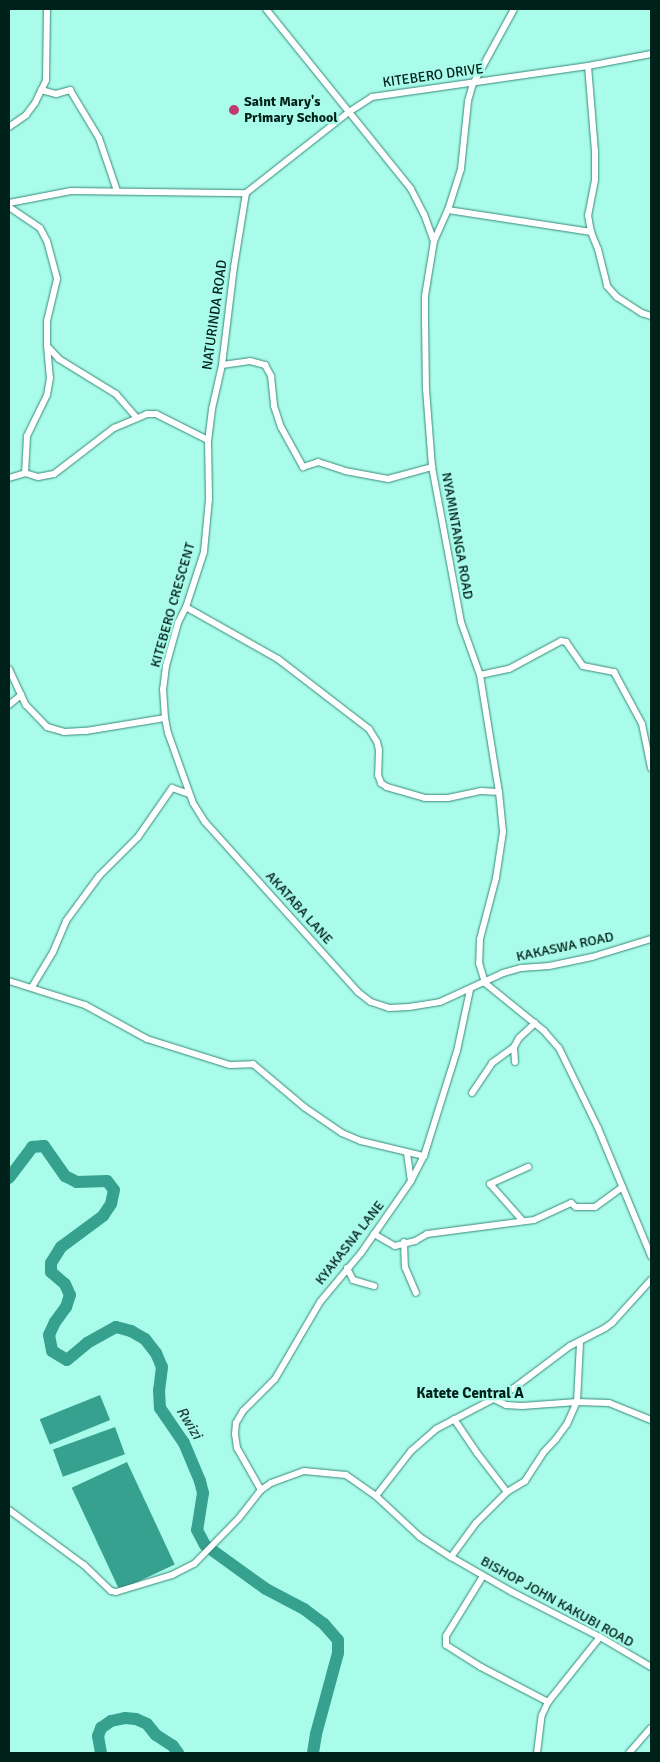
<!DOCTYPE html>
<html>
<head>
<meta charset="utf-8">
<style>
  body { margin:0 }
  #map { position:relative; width:660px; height:1762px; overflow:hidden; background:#aafcea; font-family:Signika,sans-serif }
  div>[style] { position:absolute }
  .water>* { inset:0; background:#36a18f; transform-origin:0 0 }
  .river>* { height:12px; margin:-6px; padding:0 6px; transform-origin:6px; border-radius:6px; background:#36a18f }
  .roads { filter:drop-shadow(0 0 1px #368879) drop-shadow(0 0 1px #368879) }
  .minor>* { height:6px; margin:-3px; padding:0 3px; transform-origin:3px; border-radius:3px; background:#fff }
  .dots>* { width:14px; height:14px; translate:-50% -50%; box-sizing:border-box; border:2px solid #aafcea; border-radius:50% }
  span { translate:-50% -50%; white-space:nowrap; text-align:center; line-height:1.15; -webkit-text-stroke:5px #aafcea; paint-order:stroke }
  .street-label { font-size:14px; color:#00201a }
  .poi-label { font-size:14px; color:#00201a; font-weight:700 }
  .left { translate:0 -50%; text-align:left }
  .neighbourhood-label { font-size:15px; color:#00201a; font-weight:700 }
  .water-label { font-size:15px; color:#1c3b35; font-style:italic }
  .frame { position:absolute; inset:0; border:10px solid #00201a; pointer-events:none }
</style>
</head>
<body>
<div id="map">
  <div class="water">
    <i style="left:100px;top:1395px;width:27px;height:65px;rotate:68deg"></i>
    <i style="left:115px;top:1427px;width:29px;height:66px;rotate:70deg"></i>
    <i style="left:127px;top:1462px;width:113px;height:61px;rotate:65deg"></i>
  </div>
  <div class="river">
    <i style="left:9px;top:1178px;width:39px;rotate:-53deg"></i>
    <i style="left:32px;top:1147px;width:12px;rotate:-5deg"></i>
    <i style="left:44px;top:1146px;width:37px;rotate:55deg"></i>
    <i style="left:65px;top:1176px;width:13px;rotate:27deg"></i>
    <i style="left:77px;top:1182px;width:30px;rotate:-2deg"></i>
    <i style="left:107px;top:1181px;width:11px;rotate:52deg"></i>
    <i style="left:114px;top:1190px;width:14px;rotate:102deg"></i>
    <i style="left:111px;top:1204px;width:14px;rotate:124deg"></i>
    <i style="left:103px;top:1216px;width:52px;rotate:143.6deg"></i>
    <i style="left:61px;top:1247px;width:19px;rotate:122deg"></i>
    <i style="left:51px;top:1263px;width:9px;rotate:90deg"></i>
    <i style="left:51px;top:1272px;width:18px;rotate:41deg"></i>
    <i style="left:65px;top:1284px;width:12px;rotate:66deg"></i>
    <i style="left:70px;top:1295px;width:13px;rotate:108deg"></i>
    <i style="left:66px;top:1307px;width:19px;rotate:126deg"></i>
    <i style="left:55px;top:1322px;width:14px;rotate:115deg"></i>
    <i style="left:49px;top:1335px;width:16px;rotate:79deg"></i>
    <i style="left:52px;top:1351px;width:17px;rotate:31deg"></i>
    <i style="left:67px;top:1360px;width:26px;rotate:-40deg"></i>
    <i style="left:87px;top:1343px;width:33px;rotate:-29deg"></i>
    <i style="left:116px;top:1327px;width:16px;rotate:15deg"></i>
    <i style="left:131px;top:1331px;width:16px;rotate:30deg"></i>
    <i style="left:145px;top:1339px;width:18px;rotate:52deg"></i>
    <i style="left:156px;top:1353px;width:15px;rotate:67deg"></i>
    <i style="left:162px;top:1367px;width:23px;rotate:97deg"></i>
    <i style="left:159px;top:1390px;width:18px;rotate:87deg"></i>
    <i style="left:160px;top:1408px;width:42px;rotate:55.6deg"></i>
    <i style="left:184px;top:1443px;width:41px;rotate:67.2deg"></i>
    <i style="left:200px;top:1481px;width:12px;rotate:76deg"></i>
    <i style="left:203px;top:1493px;width:37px;rotate:99deg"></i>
    <i style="left:197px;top:1530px;width:17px;rotate:62deg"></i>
    <i style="left:205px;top:1545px;width:75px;rotate:35.8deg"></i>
    <i style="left:266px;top:1589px;width:43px;rotate:27.8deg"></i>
    <i style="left:304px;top:1609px;width:25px;rotate:37deg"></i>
    <i style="left:324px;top:1624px;width:21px;rotate:49deg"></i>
    <i style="left:338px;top:1640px;width:13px;rotate:90deg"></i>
    <i style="left:338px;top:1653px;width:84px;rotate:105.2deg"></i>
    <i style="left:316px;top:1734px;width:19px;rotate:99deg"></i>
    <i style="left:101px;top:1753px;width:17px;rotate:-100deg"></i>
    <i style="left:98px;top:1736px;width:9px;rotate:-69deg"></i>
    <i style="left:101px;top:1728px;width:12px;rotate:-35deg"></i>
    <i style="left:111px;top:1721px;width:14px;rotate:-12deg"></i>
    <i style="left:125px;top:1718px;width:11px;rotate:5deg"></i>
    <i style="left:136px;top:1719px;width:12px;rotate:24deg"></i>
    <i style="left:147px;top:1724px;width:14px;rotate:51deg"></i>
    <i style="left:156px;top:1735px;width:20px;rotate:33deg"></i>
    <i style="left:173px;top:1746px;width:9px;rotate:54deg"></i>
  </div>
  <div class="roads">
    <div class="minor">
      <i style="left:266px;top:9px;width:231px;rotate:51.1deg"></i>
      <i style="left:411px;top:189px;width:28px;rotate:63deg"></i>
      <i style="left:424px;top:214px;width:29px;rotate:70deg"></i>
      <i style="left:434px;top:241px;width:56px;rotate:99.3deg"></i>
      <i style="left:425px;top:296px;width:24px;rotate:90deg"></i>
      <i style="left:425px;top:320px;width:69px;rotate:89.2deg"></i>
      <i style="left:426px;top:389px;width:78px;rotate:85.6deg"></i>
      <i style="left:432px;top:467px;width:158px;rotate:79.4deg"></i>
      <i style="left:461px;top:622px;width:56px;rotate:70.3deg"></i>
      <i style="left:480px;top:675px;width:119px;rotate:80.8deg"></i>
      <i style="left:499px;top:792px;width:40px;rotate:84.3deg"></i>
      <i style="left:503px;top:832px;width:47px;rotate:98.7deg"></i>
      <i style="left:496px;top:878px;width:63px;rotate:104.7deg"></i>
      <i style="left:480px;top:939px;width:24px;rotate:92deg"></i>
      <i style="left:479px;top:963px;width:21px;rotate:73deg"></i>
      <i style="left:485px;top:983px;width:76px;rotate:39.1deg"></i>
      <i style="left:544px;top:1031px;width:23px;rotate:49deg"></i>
      <i style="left:559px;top:1048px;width:89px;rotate:64deg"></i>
      <i style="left:598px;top:1128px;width:139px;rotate:67.5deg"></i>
      <i style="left:588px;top:66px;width:85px;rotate:85.3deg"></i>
      <i style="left:595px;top:151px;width:29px;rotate:90deg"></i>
      <i style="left:595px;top:180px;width:36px;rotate:101deg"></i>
      <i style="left:588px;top:215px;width:17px;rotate:80deg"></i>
      <i style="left:591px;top:232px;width:18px;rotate:68deg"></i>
      <i style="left:598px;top:249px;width:38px;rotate:76deg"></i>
      <i style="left:607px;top:286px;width:15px;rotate:48deg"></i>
      <i style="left:617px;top:297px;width:30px;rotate:33deg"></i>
      <i style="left:642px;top:313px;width:9px;rotate:18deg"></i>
      <i style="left:41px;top:90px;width:16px;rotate:15deg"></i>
      <i style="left:56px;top:94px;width:15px;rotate:-16deg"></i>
      <i style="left:70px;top:90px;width:56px;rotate:58.9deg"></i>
      <i style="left:99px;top:138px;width:56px;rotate:71.2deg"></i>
      <i style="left:9px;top:127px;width:21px;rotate:-35deg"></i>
      <i style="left:26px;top:115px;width:15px;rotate:-53deg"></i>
      <i style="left:35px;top:103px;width:25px;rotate:-64deg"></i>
      <i style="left:46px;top:80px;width:71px;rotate:-89.2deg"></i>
      <i style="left:246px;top:193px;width:75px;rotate:99.2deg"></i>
      <i style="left:234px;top:267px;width:99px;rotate:97deg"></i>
      <i style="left:222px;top:365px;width:45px;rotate:102.8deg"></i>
      <i style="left:212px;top:409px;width:31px;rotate:97deg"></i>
      <i style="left:208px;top:440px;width:59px;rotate:89deg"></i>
      <i style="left:209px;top:499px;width:53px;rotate:95.4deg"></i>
      <i style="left:204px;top:552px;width:58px;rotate:108.1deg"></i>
      <i style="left:186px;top:607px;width:18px;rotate:117deg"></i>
      <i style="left:178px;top:623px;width:45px;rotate:105.6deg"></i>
      <i style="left:166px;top:666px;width:23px;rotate:97deg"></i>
      <i style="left:163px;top:689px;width:29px;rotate:86deg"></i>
      <i style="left:165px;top:718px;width:15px;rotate:79deg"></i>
      <i style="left:168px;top:733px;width:74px;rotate:70.3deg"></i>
      <i style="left:193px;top:803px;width:22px;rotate:58deg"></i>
      <i style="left:205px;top:822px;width:229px;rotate:48deg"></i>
      <i style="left:358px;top:992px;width:16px;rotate:38deg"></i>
      <i style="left:371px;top:1002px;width:19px;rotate:18deg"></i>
      <i style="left:389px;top:1008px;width:20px;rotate:-3deg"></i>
      <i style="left:409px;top:1007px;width:31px;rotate:-9deg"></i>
      <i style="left:440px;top:1002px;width:69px;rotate:-24.7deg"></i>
      <i style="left:503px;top:973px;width:19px;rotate:-16deg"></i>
      <i style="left:521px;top:968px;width:28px;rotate:-4deg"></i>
      <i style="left:549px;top:966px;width:44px;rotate:-11.8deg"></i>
      <i style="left:592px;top:957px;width:62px;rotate:-17deg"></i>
      <i style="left:9px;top:203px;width:63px;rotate:-11deg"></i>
      <i style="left:71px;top:191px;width:175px;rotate:0.7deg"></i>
      <i style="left:246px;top:193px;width:131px;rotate:-38.2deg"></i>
      <i style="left:349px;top:112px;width:27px;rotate:-33deg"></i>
      <i style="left:372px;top:97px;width:218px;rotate:-8.2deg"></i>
      <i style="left:588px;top:66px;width:64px;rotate:-10.8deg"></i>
      <i style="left:9px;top:207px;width:37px;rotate:34deg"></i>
      <i style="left:40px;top:228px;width:15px;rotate:62deg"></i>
      <i style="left:47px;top:241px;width:39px;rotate:75deg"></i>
      <i style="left:57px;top:279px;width:43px;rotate:103.4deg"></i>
      <i style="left:47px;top:321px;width:24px;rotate:90deg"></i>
      <i style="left:47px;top:345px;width:33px;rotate:85deg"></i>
      <i style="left:50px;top:378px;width:17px;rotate:100deg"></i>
      <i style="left:47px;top:395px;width:46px;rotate:116deg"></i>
      <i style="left:27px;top:436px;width:37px;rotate:93deg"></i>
      <i style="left:448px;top:210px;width:145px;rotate:8.7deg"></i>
      <i style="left:434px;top:241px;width:34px;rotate:-66deg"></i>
      <i style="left:448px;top:210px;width:43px;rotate:-72.4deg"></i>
      <i style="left:461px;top:169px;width:68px;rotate:-84.1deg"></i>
      <i style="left:468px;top:101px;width:18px;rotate:-74deg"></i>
      <i style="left:473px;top:84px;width:85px;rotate:-61.3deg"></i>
      <i style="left:47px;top:346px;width:18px;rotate:47deg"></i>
      <i style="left:59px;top:359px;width:67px;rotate:31.6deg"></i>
      <i style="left:116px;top:394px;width:32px;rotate:49deg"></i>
      <i style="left:222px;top:365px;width:28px;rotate:-8deg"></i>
      <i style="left:250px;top:361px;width:16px;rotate:15deg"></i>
      <i style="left:265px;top:365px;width:13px;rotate:61deg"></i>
      <i style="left:271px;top:376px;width:30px;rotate:84deg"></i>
      <i style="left:274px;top:406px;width:22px;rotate:72deg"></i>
      <i style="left:281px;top:427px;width:46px;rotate:61.2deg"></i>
      <i style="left:303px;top:467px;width:16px;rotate:-18deg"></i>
      <i style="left:318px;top:462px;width:28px;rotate:18deg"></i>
      <i style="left:345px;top:471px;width:44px;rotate:10.5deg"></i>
      <i style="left:388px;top:479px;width:46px;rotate:-15.3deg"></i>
      <i style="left:9px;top:478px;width:17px;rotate:-17deg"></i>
      <i style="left:25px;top:473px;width:14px;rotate:17deg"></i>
      <i style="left:38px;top:477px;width:16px;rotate:-11deg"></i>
      <i style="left:54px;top:474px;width:76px;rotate:-37.5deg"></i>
      <i style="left:114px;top:428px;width:36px;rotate:-23deg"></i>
      <i style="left:147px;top:414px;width:9px"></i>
      <i style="left:156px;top:414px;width:58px;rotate:26.6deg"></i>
      <i style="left:186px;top:607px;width:106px;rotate:29.5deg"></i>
      <i style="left:278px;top:659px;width:115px;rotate:37.6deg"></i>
      <i style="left:369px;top:729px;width:15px;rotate:58deg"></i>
      <i style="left:377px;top:742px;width:8px;rotate:76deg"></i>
      <i style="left:379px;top:750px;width:25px;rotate:92deg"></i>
      <i style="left:378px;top:775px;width:9px;rotate:69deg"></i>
      <i style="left:381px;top:783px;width:7px;rotate:34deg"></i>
      <i style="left:387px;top:787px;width:40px;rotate:16deg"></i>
      <i style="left:425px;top:798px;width:23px"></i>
      <i style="left:448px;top:798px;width:34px;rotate:-12deg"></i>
      <i style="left:481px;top:791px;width:18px;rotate:3deg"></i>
      <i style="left:9px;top:669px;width:40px;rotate:65deg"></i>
      <i style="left:26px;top:705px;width:30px;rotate:46deg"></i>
      <i style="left:47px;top:727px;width:18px;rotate:16deg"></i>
      <i style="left:64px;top:732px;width:22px;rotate:-3deg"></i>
      <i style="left:86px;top:731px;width:80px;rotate:-9.3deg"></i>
      <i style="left:480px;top:675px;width:30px;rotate:-12deg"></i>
      <i style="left:509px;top:669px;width:59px;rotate:-28.3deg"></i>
      <i style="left:561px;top:641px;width:5px;rotate:11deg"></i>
      <i style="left:566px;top:642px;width:29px;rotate:55deg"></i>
      <i style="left:583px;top:666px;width:32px;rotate:11deg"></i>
      <i style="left:614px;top:672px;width:59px;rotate:61.7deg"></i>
      <i style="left:642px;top:724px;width:45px;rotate:78.4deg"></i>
      <i style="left:9px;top:705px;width:16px;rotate:-40deg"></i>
      <i style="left:9px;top:981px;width:80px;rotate:17.5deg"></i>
      <i style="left:85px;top:1005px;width:71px;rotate:28.7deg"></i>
      <i style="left:147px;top:1039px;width:87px;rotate:17.4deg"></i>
      <i style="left:230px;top:1065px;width:23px;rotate:-2deg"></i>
      <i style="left:253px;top:1064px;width:67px;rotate:40.1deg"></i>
      <i style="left:304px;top:1107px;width:46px;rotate:34.4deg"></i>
      <i style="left:342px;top:1133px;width:21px;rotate:23deg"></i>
      <i style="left:361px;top:1141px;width:65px;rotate:13.4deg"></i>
      <i style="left:32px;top:987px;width:41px;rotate:-59deg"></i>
      <i style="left:53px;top:952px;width:34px;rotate:-67deg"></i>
      <i style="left:66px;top:921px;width:56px;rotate:-53.7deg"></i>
      <i style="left:99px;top:876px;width:55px;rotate:-45deg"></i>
      <i style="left:138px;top:837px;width:60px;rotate:-55.2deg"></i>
      <i style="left:172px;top:788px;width:18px;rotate:19deg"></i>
      <i style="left:515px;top:1062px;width:15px;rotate:-94deg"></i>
      <i style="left:514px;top:1047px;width:10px;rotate:-61deg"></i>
      <i style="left:519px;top:1038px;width:22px;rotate:-43deg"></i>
      <i style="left:472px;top:1093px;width:36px;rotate:-56deg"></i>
      <i style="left:492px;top:1063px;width:27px;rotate:-36deg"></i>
      <i style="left:407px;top:1153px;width:28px;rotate:82deg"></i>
      <i style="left:522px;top:1220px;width:48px;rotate:-131.6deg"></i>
      <i style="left:490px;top:1184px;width:42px;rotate:-24.1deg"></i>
      <i style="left:374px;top:1234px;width:24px;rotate:30deg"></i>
      <i style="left:395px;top:1246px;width:21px;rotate:-14deg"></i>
      <i style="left:415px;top:1241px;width:14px;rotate:-30deg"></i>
      <i style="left:427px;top:1234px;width:108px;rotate:-7.5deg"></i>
      <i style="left:534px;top:1220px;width:41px;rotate:-24.7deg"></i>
      <i style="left:571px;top:1203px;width:6px;rotate:39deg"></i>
      <i style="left:576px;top:1207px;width:19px"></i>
      <i style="left:595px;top:1207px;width:34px;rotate:-36deg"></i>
      <i style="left:404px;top:1242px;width:25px;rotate:88deg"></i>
      <i style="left:405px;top:1267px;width:28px;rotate:67deg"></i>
      <i style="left:347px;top:1268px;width:13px;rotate:63deg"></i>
      <i style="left:353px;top:1280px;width:22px;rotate:16deg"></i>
      <i style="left:494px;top:1399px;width:13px;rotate:27deg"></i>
      <i style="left:506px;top:1405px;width:16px;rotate:4deg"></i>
      <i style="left:522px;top:1406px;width:55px;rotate:-4.2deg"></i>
      <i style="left:577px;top:1402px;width:32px;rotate:2deg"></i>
      <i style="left:609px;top:1403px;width:45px;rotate:22deg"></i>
      <i style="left:261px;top:1490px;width:48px;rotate:-119.7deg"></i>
      <i style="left:237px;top:1448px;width:14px;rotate:-98deg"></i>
      <i style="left:235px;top:1434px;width:11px;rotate:-85deg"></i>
      <i style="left:236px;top:1423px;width:14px;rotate:-60deg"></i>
      <i style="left:243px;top:1411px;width:45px;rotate:-45deg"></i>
      <i style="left:275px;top:1379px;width:89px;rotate:-59.7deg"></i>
      <i style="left:320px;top:1302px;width:64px;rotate:-50.1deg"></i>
      <i style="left:361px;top:1253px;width:88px;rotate:-55.2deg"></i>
      <i style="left:411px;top:1181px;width:28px;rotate:-63deg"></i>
      <i style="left:424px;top:1156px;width:110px;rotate:-72.6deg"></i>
      <i style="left:457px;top:1051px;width:62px;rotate:-78deg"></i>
      <i style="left:507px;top:1492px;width:21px;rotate:-31deg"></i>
      <i style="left:525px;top:1481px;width:33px;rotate:-57deg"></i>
      <i style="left:543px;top:1453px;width:19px;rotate:-47deg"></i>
      <i style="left:556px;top:1439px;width:19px;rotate:-54deg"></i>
      <i style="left:567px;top:1424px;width:24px;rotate:-66deg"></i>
      <i style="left:577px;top:1402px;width:60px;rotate:-87.1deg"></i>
      <i style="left:376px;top:1496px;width:57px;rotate:-52.1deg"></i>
      <i style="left:411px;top:1451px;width:33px;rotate:-41deg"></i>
      <i style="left:436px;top:1429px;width:88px;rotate:-27.7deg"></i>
      <i style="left:514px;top:1388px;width:70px;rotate:-36.9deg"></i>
      <i style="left:570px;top:1346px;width:39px;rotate:-27deg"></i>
      <i style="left:605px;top:1328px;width:9px;rotate:-36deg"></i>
      <i style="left:612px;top:1323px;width:58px;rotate:-47.8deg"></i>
      <i style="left:9px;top:1510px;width:93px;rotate:36.3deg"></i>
      <i style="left:84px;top:1565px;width:37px;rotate:44deg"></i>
      <i style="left:111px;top:1591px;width:5px;rotate:11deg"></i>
      <i style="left:116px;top:1592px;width:59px;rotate:-16.9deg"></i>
      <i style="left:172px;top:1575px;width:25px;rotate:-27deg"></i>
      <i style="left:194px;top:1564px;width:64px;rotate:-45.6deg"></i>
      <i style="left:239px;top:1518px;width:36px;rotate:-52deg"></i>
      <i style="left:261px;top:1490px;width:12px;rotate:-35deg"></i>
      <i style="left:271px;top:1483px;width:35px;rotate:-20deg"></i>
      <i style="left:304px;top:1471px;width:42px;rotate:5.4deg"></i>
      <i style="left:346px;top:1475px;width:37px;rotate:35deg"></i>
      <i style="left:376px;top:1496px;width:60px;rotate:43deg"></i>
      <i style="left:420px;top:1537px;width:37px;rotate:33deg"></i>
      <i style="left:451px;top:1557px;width:70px;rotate:29.8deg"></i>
      <i style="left:512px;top:1592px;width:99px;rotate:27.1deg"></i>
      <i style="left:600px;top:1637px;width:59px;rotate:30.5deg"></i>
      <i style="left:451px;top:1557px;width:42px;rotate:-53.7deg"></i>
      <i style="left:476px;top:1523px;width:44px;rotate:-45deg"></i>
      <i style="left:507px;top:1492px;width:49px;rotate:-127.6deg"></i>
      <i style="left:477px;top:1453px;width:41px;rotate:-124.1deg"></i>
      <i style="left:483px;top:1576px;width:70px;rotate:121.7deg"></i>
      <i style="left:446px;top:1636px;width:9px;rotate:90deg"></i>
      <i style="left:446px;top:1645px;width:41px;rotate:32.2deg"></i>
      <i style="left:481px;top:1667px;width:76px;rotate:27.6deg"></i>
      <i style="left:537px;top:1753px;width:38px;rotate:-83deg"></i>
      <i style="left:542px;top:1715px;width:14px;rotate:-65deg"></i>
      <i style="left:548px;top:1702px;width:83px;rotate:-51.3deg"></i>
      <i style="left:629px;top:1753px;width:33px;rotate:-49deg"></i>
    </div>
  </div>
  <div class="dots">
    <i style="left:234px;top:110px;background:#c33a73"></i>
  </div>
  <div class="street-label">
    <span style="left:433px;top:76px;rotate:-8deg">KITEBERO DRIVE</span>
    <span style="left:215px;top:315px;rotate:-82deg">NATURINDA ROAD</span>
    <span style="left:457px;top:536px;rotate:80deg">NYAMINTANGA ROAD</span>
    <span style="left:173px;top:605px;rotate:-74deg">KITEBERO CRESCENT</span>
    <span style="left:299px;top:908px;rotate:48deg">AKATABA LANE</span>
    <span style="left:565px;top:947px;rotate:-12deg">KAKASWA ROAD</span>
    <span style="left:350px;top:1243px;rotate:-52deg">KYAKASNA LANE</span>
    <span style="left:557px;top:1602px;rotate:29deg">BISHOP JOHN KAKUBI ROAD</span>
  </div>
  <div class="poi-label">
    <span class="left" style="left:244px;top:110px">Saint Mary's<br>Primary School</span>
  </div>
  <div class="neighbourhood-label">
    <span style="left:470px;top:1394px">Katete Central A</span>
  </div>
  <div class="water-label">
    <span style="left:189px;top:1423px;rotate:58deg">Rwizi</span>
  </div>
  <div class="frame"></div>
</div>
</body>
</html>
